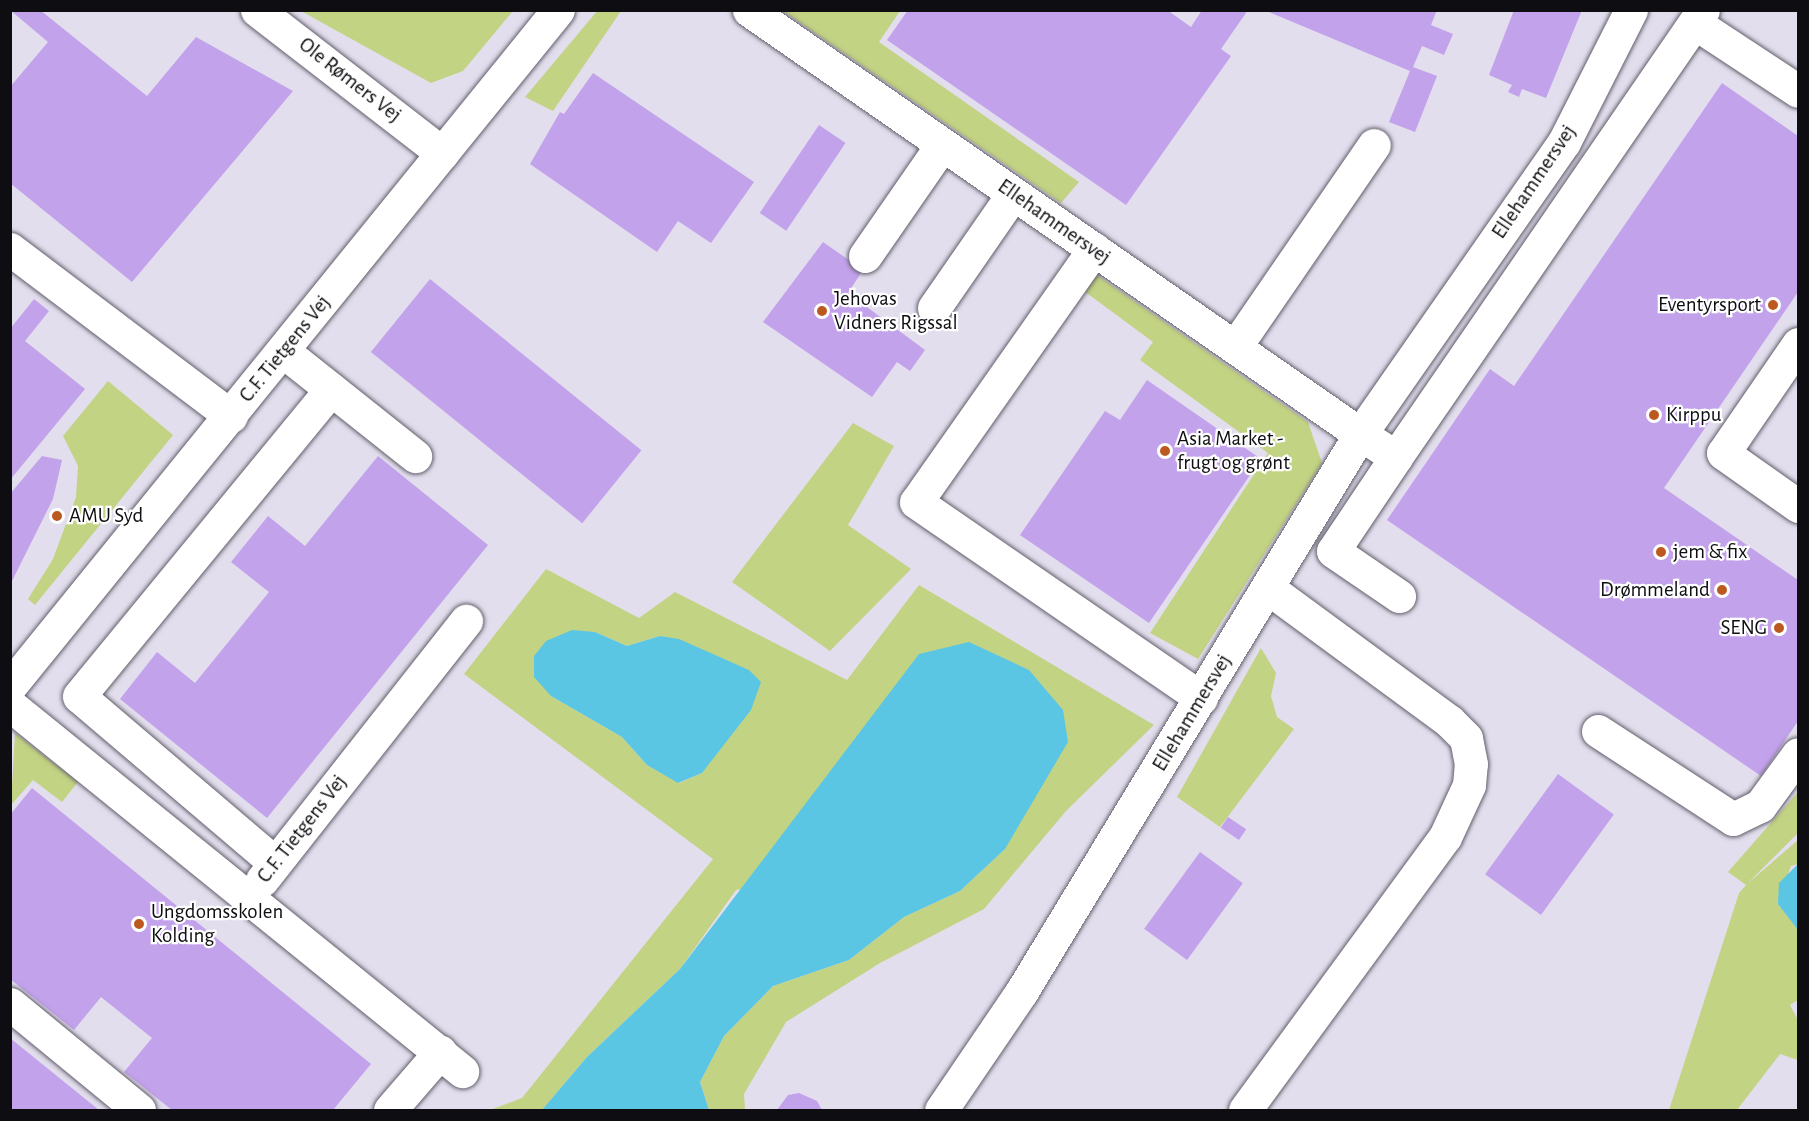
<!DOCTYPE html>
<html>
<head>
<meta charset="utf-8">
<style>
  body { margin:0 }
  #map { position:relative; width:1809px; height:1121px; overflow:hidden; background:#e3deed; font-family:"Alegreya Sans",sans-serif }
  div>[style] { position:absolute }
  .green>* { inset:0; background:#c3d384 }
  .water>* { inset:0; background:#5ac6e4 }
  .building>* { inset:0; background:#c2a2eb; transform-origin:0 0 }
  .roads { filter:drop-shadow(0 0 2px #625e6b) drop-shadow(0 0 2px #625e6b) }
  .minor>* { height:33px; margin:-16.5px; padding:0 16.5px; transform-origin:16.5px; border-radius:16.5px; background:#fff }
  .dots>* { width:16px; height:16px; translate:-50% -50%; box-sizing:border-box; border:3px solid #fff; border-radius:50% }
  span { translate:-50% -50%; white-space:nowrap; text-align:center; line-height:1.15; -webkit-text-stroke:4.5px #fff; paint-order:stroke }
  .street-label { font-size:21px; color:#0e0d11 }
  .poi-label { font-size:21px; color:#0e0d11 }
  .left { translate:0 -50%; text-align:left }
  .right { translate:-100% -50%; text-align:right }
  .frame { position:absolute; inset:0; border:12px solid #0e0d11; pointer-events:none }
</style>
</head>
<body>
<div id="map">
  <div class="green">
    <i style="clip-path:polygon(598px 10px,621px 11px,553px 111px,525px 97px)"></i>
    <i style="clip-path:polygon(301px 11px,513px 11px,463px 71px,431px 83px)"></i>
    <i style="clip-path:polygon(783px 11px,900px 11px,879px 42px,1079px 182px,1061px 203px)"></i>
    <i style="clip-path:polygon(1097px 275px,1308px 422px,1322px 463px,1198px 659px,1150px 633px,1268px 453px,1140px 360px,1153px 342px,1084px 291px)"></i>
    <i style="clip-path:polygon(108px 381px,173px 435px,35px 605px,28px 599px,53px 559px,76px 497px,78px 466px,63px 436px)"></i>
    <i style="clip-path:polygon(853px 423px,894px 446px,848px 525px,911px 569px,830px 651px,732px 582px)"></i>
    <i style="clip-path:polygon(evenodd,546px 569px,639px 618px,675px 592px,847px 680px,919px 585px,1154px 725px,1066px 811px,984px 909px,880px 963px,786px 1022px,744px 1094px,745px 1110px,709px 1110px,700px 1082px,724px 1036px,773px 986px,849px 960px,904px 917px,960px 891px,1005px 849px,736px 890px,680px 969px,587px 1057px,542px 1110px,490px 1110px,522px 1098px,713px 859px,464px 674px,546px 569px,595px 632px,627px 646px,660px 636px,702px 773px,679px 783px,647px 765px,622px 737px,551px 696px,595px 632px)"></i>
    <i style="clip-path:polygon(1261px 648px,1276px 673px,1271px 696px,1277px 717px,1294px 729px,1220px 827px,1177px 797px)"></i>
    <i style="clip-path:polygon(15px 733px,78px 782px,62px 802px,33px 780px,11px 805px)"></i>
    <i style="clip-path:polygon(1798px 792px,1798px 833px,1747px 884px,1798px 840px,1798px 864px,1791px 866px,1778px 903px,1798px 930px,1798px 1000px,1790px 1005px,1798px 1020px,1798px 1060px,1780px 1054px,1737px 1110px,1669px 1110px,1739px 893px,1746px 885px,1728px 872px)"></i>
  </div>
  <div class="water">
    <i style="clip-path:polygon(572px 630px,595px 632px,627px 646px,660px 636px,679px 639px,749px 670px,761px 682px,751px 710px,702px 773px,678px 783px,647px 765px,622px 737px,551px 696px,534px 677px,534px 656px,546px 641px)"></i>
    <i style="clip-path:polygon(969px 642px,1029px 670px,1063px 710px,1068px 742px,1005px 849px,960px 891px,904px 917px,849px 960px,773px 986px,724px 1036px,700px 1082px,709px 1110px,542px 1110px,587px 1057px,680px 969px,919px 654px)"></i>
    <i style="clip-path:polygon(1798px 864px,1798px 930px,1778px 904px,1779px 883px)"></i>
  </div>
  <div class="building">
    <i style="clip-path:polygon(10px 10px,40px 10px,147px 96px,196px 37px,293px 91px,132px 282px,10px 183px,10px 87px,48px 42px)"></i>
    <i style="clip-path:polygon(908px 10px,1167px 10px,1191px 27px,1202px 10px,1248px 10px,1221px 49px,1231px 56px,1126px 205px,887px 40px)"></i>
    <i style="clip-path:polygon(1264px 10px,1437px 10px,1431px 25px,1453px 34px,1444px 55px,1422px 46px,1413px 67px,1437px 76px,1415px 132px,1389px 122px,1410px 71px)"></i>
    <i style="clip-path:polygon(1514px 10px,1582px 10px,1546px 98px,1522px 89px,1519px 97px,1508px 92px,1512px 85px,1489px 75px)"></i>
    <i style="clip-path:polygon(593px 73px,754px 182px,711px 243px,678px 221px,657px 252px,530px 164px,560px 112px,564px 114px)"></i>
    <i style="clip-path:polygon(1722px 83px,1798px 136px,1798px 292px,1664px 488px,1798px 580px,1798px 721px,1761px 776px,1387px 520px,1490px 369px,1514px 386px)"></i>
    <i style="left:819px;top:125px;width:32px;height:106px;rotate:34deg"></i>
    <i style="clip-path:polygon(823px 242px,863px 270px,848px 293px,925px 350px,910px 371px,897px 362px,872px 397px,763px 322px)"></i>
    <i style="left:430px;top:279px;width:272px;height:94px;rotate:39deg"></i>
    <i style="clip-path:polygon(34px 299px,49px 311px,25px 341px,85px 389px,10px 480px,10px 329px)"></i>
    <i style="clip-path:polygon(1147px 380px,1261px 459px,1149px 623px,1020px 535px,1105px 411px,1120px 420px)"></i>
    <i style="clip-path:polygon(42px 456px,62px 460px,53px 499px,10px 585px,10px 494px)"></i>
    <i style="clip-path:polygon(378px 456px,488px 545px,267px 818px,120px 699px,157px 652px,195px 683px,269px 592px,231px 562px,268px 516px,305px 546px)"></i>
    <i style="left:1558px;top:774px;width:69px;height:124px;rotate:36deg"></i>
    <i style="clip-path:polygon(32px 788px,371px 1064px,333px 1110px,172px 1110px,124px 1072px,152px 1038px,101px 997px,74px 1030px,10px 979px,10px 815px)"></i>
    <i style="left:1228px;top:817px;width:22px;height:13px;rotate:34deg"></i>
    <i style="left:1200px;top:852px;width:53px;height:95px;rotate:36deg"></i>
    <i style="clip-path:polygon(10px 1038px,99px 1110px,10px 1110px)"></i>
    <i style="clip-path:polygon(799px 1093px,817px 1101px,822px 1110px,777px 1110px,788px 1095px)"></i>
  </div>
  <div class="roads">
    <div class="minor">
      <i style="left:257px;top:10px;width:234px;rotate:37.7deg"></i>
      <i style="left:749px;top:10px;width:744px;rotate:34.76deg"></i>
      <i style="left:1360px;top:434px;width:652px;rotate:121.25deg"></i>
      <i style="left:1022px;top:991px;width:144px;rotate:124.2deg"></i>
      <i style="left:1631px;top:10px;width:148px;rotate:116.9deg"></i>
      <i style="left:1564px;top:142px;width:356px;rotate:124.9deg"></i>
      <i style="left:1360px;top:434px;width:43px;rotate:32.6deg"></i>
      <i style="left:1396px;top:457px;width:542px;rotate:-55.52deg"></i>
      <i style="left:1695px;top:23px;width:123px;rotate:33.4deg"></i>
      <i style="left:10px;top:249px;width:277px;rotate:37.1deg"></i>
      <i style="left:1094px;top:249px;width:309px;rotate:125.1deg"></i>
      <i style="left:916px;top:502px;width:346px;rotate:34.5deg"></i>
      <i style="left:865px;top:256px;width:135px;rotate:-55.3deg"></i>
      <i style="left:934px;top:308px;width:139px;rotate:-55.3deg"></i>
      <i style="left:1798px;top:344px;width:132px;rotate:124.5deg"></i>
      <i style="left:1723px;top:453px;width:92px;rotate:35.2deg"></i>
      <i style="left:1235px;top:347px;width:245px;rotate:-55.5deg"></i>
      <i style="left:283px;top:351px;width:169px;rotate:38.5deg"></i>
      <i style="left:1396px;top:457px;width:113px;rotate:123.8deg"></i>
      <i style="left:1333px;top:551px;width:80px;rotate:34.3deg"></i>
      <i style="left:10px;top:686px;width:870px;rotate:-50.97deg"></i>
      <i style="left:10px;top:705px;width:582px;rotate:39deg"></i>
      <i style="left:1598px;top:731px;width:161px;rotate:33.1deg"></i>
      <i style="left:1733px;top:819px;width:30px;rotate:-26deg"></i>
      <i style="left:1760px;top:806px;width:64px;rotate:-53.8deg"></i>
      <i style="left:275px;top:863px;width:257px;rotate:-139.6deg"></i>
      <i style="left:79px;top:696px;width:397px;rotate:-50.6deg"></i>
      <i style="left:262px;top:880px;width:330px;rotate:-51.8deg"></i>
      <i style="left:10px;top:1004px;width:167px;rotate:39.4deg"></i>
      <i style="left:390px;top:1110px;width:77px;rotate:-49.2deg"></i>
      <i style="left:1245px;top:1110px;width:338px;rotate:-53.8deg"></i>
      <i style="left:1445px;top:837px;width:57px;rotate:-65.2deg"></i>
      <i style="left:1469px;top:785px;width:21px;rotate:-85deg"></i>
      <i style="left:1471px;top:764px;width:26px;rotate:-101deg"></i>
      <i style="left:1466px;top:738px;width:24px;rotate:-135deg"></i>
      <i style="left:1449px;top:721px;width:225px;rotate:-143.7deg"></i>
    </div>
  </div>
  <div class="dots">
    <i style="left:1773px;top:305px;background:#bc5920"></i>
    <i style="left:822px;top:311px;background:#bc5920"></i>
    <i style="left:1654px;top:415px;background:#bc5920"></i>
    <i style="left:1165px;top:451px;background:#bc5920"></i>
    <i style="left:57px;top:516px;background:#bc5920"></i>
    <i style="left:1661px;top:552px;background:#bc5920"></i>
    <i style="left:1722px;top:590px;background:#bc5920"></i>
    <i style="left:1779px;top:628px;background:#bc5920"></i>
    <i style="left:139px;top:924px;background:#bc5920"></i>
  </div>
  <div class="street-label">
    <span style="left:350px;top:80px;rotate:38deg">Ole Rømers Vej</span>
    <span style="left:1534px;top:182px;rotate:-56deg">Ellehammersvej</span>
    <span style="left:1054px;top:222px;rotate:35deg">Ellehammersvej</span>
    <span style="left:285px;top:349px;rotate:-51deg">C.F. Tietgens Vej</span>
    <span style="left:1192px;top:713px;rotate:-59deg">Ellehammersvej</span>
    <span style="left:302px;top:829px;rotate:-52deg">C.F. Tietgens Vej</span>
  </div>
  <div class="poi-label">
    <span class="left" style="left:834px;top:311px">Jehovas<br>Vidners Rigssal</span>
    <span class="right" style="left:1761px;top:305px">Eventyrsport</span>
    <span class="left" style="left:1666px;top:415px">Kirppu</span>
    <span class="left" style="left:1177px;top:451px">Asia Market -<br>frugt og grønt</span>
    <span class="left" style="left:69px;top:516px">AMU Syd</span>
    <span class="left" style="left:1673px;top:552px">jem &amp; fix</span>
    <span class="right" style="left:1710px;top:590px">Drømmeland</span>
    <span class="right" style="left:1767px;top:628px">SENG</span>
    <span class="left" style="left:151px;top:924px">Ungdomsskolen<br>Kolding</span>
  </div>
  <div class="frame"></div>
</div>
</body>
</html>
